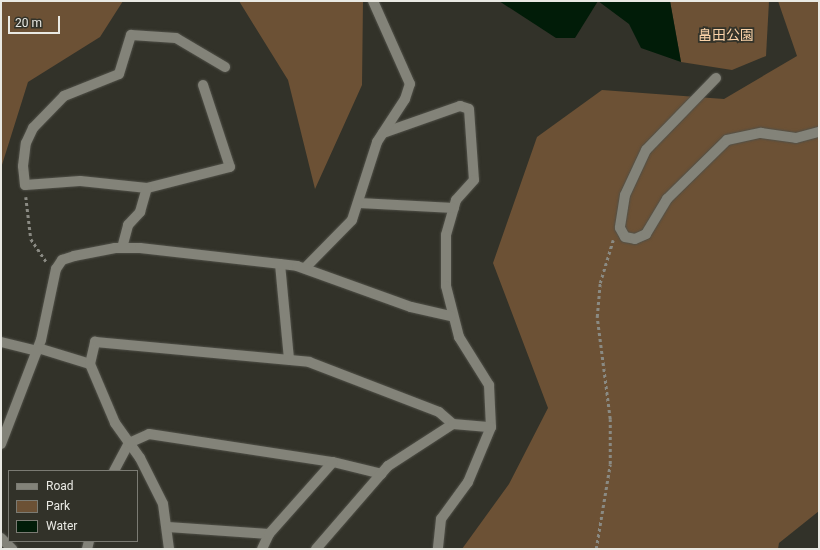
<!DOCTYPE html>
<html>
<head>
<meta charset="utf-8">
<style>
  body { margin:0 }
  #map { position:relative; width:820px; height:550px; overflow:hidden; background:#323229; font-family:Roboto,"Noto Sans JP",sans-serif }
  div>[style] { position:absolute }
  .green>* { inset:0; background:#6c5135 }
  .water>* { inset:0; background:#011c08 }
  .path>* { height:2.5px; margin-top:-1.25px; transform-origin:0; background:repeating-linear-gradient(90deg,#8a8a83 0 3px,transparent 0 6px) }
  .roads { filter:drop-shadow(0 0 1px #505048) drop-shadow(0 0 1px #505048) }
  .street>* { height:10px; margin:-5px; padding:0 5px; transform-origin:5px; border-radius:5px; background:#838379 }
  span { translate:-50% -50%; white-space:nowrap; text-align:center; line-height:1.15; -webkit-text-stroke:3.5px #323229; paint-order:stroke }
  .park-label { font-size:14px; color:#fad2a8 }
  .frame { position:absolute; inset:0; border:2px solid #e9e9e3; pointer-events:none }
  .legend { position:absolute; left:8px; top:470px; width:130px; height:72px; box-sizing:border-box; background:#323229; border:1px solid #7b7b73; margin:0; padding:5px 7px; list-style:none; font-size:12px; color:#e9e9e3 }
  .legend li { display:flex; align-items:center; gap:8px; height:20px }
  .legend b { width:20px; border:1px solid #7b7b73 }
  .scale { position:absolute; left:8px; top:16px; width:52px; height:18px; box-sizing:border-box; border:2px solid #e9e9e3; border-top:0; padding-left:5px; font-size:12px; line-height:14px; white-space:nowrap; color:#e9e9e3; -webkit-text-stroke:3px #323229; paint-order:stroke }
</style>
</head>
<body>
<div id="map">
  <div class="green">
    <i style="clip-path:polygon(1px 1px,123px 1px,100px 37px,28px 82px,1px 168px)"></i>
    <i style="clip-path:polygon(239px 1px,363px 1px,362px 85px,315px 189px,288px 80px)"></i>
    <i style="clip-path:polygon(670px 1px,769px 1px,766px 56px,732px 70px,681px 62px)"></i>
    <i style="clip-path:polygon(778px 1px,819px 1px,819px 511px,779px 543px,778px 549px,462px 549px,509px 484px,548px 408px,493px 263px,537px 137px,602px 90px,724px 99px,797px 56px)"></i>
  </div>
  <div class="water">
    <i style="clip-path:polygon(499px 1px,598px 1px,575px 38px,556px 38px)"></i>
    <i style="clip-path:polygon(598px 1px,670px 1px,681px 62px,641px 48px,629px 24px)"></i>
  </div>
  <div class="path">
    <i style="left:26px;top:197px;width:42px;rotate:83.2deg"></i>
    <i style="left:31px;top:239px;width:27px;rotate:56deg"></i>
    <i style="left:596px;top:549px;width:86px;rotate:-80.6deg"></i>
    <i style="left:610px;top:464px;width:45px;rotate:-90deg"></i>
    <i style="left:610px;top:419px;width:103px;rotate:-97.3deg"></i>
    <i style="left:597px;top:317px;width:34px;rotate:-85deg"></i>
    <i style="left:600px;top:283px;width:45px;rotate:-73.2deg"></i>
  </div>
  <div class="roads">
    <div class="street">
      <i style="left:716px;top:78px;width:100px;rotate:134.2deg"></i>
      <i style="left:646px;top:150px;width:50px;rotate:115deg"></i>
      <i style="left:625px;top:195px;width:33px;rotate:99deg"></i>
      <i style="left:620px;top:228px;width:10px;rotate:61deg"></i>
      <i style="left:625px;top:237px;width:10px;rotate:11deg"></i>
      <i style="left:635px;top:239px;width:12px;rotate:-24deg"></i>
      <i style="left:646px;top:234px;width:41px;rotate:-59deg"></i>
      <i style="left:667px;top:199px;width:84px;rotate:-44.5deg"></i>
      <i style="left:727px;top:140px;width:35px;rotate:-12deg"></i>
      <i style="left:761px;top:133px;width:35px;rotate:8deg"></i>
      <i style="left:796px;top:138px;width:24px;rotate:-15deg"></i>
      <i style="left:203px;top:85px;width:86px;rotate:71.8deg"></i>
      <i style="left:230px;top:167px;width:86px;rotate:165.8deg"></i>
      <i style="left:147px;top:188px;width:67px;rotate:-174deg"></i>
      <i style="left:80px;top:181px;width:55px;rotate:175.8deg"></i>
      <i style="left:25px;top:185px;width:19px;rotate:-96deg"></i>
      <i style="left:23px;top:166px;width:23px;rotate:-83deg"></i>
      <i style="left:26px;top:143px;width:17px;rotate:-65deg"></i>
      <i style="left:33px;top:128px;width:45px;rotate:-45.9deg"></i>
      <i style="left:64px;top:96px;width:59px;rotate:-21.8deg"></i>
      <i style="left:119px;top:74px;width:41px;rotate:-72.9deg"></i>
      <i style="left:131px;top:35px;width:45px;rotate:3.8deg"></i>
      <i style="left:176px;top:38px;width:57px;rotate:30.6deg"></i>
      <i style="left:383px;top:133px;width:82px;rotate:-19.3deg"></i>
      <i style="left:460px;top:106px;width:9px;rotate:18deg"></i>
      <i style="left:469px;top:109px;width:71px;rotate:86deg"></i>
      <i style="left:474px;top:180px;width:27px;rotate:132deg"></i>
      <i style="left:456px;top:200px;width:36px;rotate:106deg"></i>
      <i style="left:446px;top:235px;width:51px;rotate:90deg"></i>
      <i style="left:446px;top:286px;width:53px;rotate:75.7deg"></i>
      <i style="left:459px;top:337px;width:57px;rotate:58deg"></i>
      <i style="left:489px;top:385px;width:42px;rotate:87.3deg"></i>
      <i style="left:491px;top:427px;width:60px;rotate:112.7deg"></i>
      <i style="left:468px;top:482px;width:46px;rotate:126.1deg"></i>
      <i style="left:441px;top:519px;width:30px;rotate:96deg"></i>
      <i style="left:359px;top:203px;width:95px;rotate:3deg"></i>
      <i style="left:122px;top:248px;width:24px;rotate:-75deg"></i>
      <i style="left:128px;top:225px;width:18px;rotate:-47deg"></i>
      <i style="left:140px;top:212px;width:25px;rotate:-74deg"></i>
      <i style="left:280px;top:264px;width:96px;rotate:84.6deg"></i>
      <i style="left:305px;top:268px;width:67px;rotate:-45.6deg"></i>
      <i style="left:352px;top:220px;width:82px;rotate:-72.2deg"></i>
      <i style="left:377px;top:142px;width:51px;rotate:-56.9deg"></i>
      <i style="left:405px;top:99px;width:16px;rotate:-72deg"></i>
      <i style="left:410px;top:84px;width:91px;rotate:-114deg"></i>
      <i style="left:1px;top:342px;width:37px;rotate:14deg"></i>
      <i style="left:38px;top:348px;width:54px;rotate:17.1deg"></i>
      <i style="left:90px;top:364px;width:64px;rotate:67deg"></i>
      <i style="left:115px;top:423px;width:43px;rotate:54.5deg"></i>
      <i style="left:140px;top:458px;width:51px;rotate:63.4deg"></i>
      <i style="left:163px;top:504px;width:45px;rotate:82.4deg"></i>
      <i style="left:90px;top:364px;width:23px;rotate:-77deg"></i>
      <i style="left:95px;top:342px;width:215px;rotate:5.3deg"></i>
      <i style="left:309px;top:362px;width:139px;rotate:21deg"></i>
      <i style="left:439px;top:412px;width:18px;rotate:41deg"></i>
      <i style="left:1px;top:444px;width:111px;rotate:-69deg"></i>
      <i style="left:41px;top:340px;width:73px;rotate:-78.1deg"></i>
      <i style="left:56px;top:269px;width:11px;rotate:-56deg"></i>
      <i style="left:62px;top:260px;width:13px;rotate:-18deg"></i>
      <i style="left:74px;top:256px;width:42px;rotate:-11deg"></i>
      <i style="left:115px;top:248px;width:25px"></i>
      <i style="left:140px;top:248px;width:158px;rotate:6.5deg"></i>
      <i style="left:297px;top:266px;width:121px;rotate:19.8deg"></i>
      <i style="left:411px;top:307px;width:41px;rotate:12.7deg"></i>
      <i style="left:114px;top:471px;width:32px;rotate:-62deg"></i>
      <i style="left:129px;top:443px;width:22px;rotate:-24deg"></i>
      <i style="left:149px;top:434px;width:186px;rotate:8.7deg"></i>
      <i style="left:333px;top:462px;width:50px;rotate:13.8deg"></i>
      <i style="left:168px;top:527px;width:101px;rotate:4deg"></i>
      <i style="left:1px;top:538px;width:16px;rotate:45deg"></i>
      <i style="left:87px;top:549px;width:8px;rotate:-76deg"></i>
      <i style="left:262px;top:549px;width:17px;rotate:-65deg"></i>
      <i style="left:269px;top:534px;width:96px;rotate:-48.4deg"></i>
      <i style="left:316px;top:549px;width:110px;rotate:-49.1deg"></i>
      <i style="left:388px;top:466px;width:77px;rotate:-32.9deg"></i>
      <i style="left:453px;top:424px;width:38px;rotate:5deg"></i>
    </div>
  </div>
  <div class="park-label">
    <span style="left:726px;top:35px">畠田公園</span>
  </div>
  <div class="frame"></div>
  <ul class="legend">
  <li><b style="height:5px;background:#838379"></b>Road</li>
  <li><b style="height:11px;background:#6c5135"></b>Park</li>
  <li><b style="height:11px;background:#011c08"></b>Water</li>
  </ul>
  <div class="scale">20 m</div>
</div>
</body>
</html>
